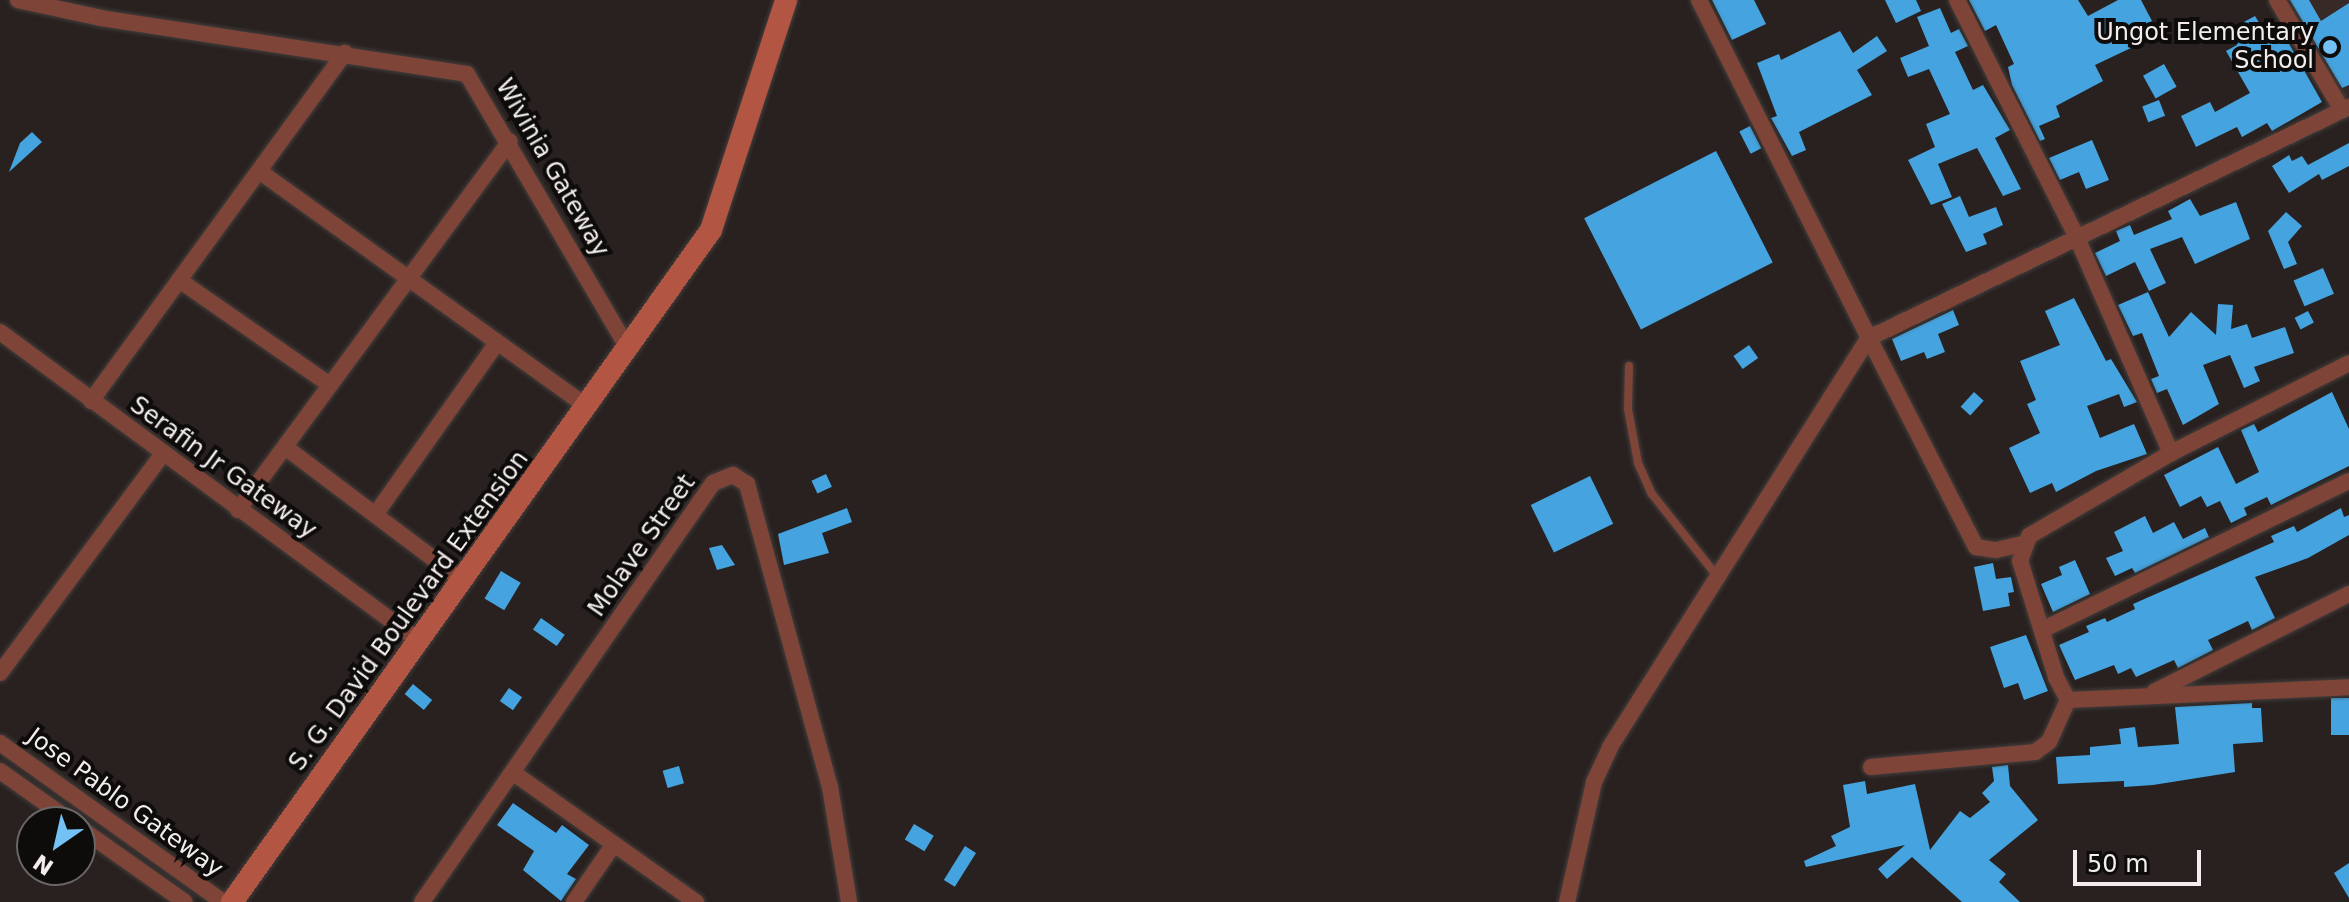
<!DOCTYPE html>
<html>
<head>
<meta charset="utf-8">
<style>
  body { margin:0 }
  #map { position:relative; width:2349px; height:902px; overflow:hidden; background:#28211f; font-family:"DejaVu Sans",sans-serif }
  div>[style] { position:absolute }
  .built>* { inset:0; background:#362926 }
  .building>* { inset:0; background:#45a4df; transform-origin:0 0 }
  .roads { filter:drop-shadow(0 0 2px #443e3c) drop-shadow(0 0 2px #443e3c) }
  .lane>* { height:8px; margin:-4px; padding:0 4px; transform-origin:4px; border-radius:4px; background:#7f4438 }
  .street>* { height:16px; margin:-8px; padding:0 8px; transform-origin:8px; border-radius:8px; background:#7f4438 }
  .secondary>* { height:22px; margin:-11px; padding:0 11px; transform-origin:11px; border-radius:11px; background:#b25542 }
  .dots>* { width:22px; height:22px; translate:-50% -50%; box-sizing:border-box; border:4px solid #0e0b0b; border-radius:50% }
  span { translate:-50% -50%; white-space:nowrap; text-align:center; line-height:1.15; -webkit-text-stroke:8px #0e0b0b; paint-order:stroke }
  .poi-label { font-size:24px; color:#f3eeed }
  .right { translate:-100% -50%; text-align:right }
  .street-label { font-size:24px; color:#f3eeed }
  .north { position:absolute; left:16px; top:806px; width:80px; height:80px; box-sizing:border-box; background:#0e0b0b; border:2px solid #6a6665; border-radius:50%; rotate:214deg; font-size:22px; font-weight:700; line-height:32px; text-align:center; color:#f3eeed }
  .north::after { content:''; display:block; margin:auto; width:28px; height:36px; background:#73c1f5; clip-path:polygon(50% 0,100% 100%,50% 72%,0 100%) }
  .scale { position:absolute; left:2073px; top:850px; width:128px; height:36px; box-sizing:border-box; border:4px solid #f3eeed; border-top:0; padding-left:10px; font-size:24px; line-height:28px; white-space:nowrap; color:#f3eeed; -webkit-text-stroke:6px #0e0b0b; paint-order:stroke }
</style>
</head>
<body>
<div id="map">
  <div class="built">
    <i style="clip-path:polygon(2287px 0,2349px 0,2349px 95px,2338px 101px)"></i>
  </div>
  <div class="building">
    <i style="clip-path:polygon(1712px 0,1754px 0,1766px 24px,1732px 40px)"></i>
    <i style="clip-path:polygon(1885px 0,1916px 0,1921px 11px,1896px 23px)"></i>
    <i style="clip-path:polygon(1969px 0,2078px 0,2088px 16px,2118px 0,2141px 0,2152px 21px,2126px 34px,2133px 47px,2095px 65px,2103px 81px,2056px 106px,2060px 117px,2039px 126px,2045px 139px,2040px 141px,2012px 85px,2008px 67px,2014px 64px,1996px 25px,1985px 31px)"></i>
    <i style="clip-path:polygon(2290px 0,2309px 0,2321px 21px,2349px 3px,2349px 85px,2342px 88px)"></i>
    <i style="clip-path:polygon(1940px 8px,1951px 33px,1959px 29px,1968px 46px,1955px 52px,1973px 90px,1983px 85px,2010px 130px,1995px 138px,2021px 189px,2003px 196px,1977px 148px,1938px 164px,1952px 197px,1931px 205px,1908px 160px,1935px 147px,1926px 124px,1950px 114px,1929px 69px,1908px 77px,1900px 58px,1929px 46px,1917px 17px)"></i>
    <i style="clip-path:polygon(2255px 16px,2264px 31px,2278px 24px,2322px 102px,2272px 131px,2267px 123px,2242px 137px,2237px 127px,2196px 147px,2181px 116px,2210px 102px,2215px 112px,2250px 93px,2226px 51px,2237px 45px,2229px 30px)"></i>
    <i style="clip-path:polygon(1840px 31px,1853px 53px,1877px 36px,1887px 51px,1857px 70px,1872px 95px,1799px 132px,1806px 150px,1792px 156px,1771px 118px,1777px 116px,1757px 63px,1779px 54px,1781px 60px)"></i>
    <i style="left:2164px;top:64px;width:26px;height:24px;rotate:61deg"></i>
    <i style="left:2159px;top:100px;width:17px;height:18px;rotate:69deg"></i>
    <i style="left:1750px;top:126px;width:25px;height:12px;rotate:63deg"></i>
    <i style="clip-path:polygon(32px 132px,42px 142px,9px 172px,20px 143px)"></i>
    <i style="clip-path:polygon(2092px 140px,2109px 180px,2086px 189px,2079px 172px,2060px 180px,2049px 158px)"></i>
    <i style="clip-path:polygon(2349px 143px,2349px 166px,2322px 180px,2319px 174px,2289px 193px,2272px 166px,2289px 155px,2292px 161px,2302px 156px,2308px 165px)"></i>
    <i style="left:1716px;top:151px;width:125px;height:148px;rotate:63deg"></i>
    <i style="clip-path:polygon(1960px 196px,1969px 217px,1996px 207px,2003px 225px,1983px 234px,1987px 244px,1966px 252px,1942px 204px)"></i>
    <i style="clip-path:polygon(2190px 199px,2200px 216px,2236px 202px,2250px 239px,2195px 264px,2182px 237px,2150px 249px,2166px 283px,2149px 291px,2135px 262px,2106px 276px,2095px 253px,2120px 241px,2116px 231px,2130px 225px,2134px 235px,2172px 219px,2168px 211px)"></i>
    <i style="clip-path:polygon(2286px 212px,2302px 226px,2288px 242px,2297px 264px,2284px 269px,2268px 231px)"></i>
    <i style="left:2323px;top:268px;width:28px;height:32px;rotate:67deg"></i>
    <i style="clip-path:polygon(2148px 292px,2169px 337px,2191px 312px,2216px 335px,2218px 304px,2233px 305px,2231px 329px,2247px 324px,2252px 338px,2285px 327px,2294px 353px,2254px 367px,2260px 381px,2244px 388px,2230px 355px,2203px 365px,2219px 404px,2183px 425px,2167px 389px,2157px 393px,2151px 379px,2159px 376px,2142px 333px,2133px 336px,2118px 305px)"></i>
    <i style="clip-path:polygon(2074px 298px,2106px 361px,2111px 359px,2137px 402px,2124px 407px,2119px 394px,2087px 406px,2100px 438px,2134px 424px,2147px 454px,2096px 471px,2056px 492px,2052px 483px,2030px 493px,2009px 448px,2040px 433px,2027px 404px,2036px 400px,2020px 361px,2060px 345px,2045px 311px)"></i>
    <i style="clip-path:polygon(1953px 310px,1959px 325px,1938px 334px,1945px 352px,1927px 359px,1924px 352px,1901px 361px,1892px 339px)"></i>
    <i style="left:2308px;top:311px;width:13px;height:15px;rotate:63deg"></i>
    <i style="left:1749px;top:345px;width:16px;height:19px;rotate:55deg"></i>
    <i style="left:1974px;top:392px;width:13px;height:20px;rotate:42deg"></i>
    <i style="clip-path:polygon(2332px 392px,2349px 429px,2349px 466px,2271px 505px,2267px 497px,2244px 508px,2247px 515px,2231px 523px,2220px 501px,2207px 507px,2201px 496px,2180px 507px,2164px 475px,2218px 447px,2236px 484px,2259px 472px,2241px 430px,2254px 424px,2258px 432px)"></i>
    <i style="left:826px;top:474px;width:14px;height:16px;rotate:65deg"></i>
    <i style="left:1590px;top:476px;width:53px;height:66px;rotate:64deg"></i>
    <i style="clip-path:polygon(847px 508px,852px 522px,822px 533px,829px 553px,784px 565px,778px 534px)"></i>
    <i style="clip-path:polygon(2341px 508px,2344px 517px,2349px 515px,2349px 535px,2308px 558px,2255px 577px,2275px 618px,2252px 630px,2248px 621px,2208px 640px,2213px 650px,2178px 668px,2174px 660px,2136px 677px,2131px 668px,2118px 674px,2114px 665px,2075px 680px,2059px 645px,2089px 632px,2086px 626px,2105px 618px,2107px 622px,2135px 609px,2133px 604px,2274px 542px,2271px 536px,2294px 526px,2297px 532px)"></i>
    <i style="clip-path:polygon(2145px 516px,2153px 533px,2174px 522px,2183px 539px,2205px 528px,2209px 537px,2135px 573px,2132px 568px,2115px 576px,2106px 558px,2123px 551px,2114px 532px)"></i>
    <i style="clip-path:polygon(722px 545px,735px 565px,717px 570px,709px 548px)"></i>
    <i style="clip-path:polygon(2075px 560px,2090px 594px,2053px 612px,2041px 584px,2062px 575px,2059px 567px)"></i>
    <i style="clip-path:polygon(1993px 563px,1996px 579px,2011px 577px,2014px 592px,2008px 593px,2010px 606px,1983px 611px,1974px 567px)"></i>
    <i style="left:501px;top:571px;width:23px;height:32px;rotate:31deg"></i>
    <i style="left:541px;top:618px;width:29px;height:14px;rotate:35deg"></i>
    <i style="clip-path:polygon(2026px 635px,2048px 691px,2024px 700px,2018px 683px,2004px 688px,1990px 647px)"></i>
    <i style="left:413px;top:684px;width:25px;height:13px;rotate:40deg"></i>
    <i style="left:509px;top:688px;width:16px;height:16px;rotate:35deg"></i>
    <i style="left:2349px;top:698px;width:37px;height:18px;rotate:90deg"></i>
    <i style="clip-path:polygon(2252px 703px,2252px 708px,2261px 708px,2263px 742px,2233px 744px,2235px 772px,2153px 785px,2124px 787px,2124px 781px,2058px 784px,2056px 757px,2090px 755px,2090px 747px,2121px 744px,2119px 729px,2135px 727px,2138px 747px,2179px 744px,2175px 707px)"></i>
    <i style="clip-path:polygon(2008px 765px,2010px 786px,2038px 820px,1989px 860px,2006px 874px,1999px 882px,2020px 902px,1962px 902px,1912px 857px,1887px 879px,1878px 869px,1905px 845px,1806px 867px,1804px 861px,1836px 846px,1831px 836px,1850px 827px,1843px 785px,1865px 781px,1867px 794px,1915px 784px,1930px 850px,1960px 811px,1970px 818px,1990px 802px,1982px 793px,1994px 781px,1992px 767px)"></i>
    <i style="left:679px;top:766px;width:18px;height:17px;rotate:74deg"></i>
    <i style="clip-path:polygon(513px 803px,556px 833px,562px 825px,589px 845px,567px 874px,576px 879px,561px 901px,523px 870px,534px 851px,497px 825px)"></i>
    <i style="left:914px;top:824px;width:23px;height:18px;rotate:31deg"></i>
    <i style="left:965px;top:846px;width:13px;height:40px;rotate:32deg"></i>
    <i style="clip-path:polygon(2349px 863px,2349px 898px,2334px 873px)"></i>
  </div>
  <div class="roads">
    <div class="lane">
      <i style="left:1629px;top:366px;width:43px;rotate:91.3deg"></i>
      <i style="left:1628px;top:409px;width:55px;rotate:79.5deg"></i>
      <i style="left:1638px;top:463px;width:34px;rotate:66deg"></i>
      <i style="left:1652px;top:494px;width:105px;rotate:51.6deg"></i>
    </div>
    <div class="street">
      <i style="left:18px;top:0;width:85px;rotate:12.2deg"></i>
      <i style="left:101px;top:18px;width:370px;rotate:8.7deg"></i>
      <i style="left:467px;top:74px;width:320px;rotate:59.6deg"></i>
      <i style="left:1699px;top:0;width:378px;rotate:63.3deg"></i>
      <i style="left:1869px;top:338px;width:533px;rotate:-25.7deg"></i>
      <i style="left:1957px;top:0;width:267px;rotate:63.2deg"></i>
      <i style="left:2077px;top:238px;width:235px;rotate:66.4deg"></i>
      <i style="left:2277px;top:0;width:128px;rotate:59.4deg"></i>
      <i style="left:259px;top:171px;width:405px;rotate:35.7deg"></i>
      <i style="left:179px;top:280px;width:184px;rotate:34.8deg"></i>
      <i style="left:0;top:332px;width:521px;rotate:36.41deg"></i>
      <i style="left:1869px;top:338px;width:235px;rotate:62.9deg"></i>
      <i style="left:1976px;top:547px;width:20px;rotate:9deg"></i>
      <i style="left:1996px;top:550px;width:28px;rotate:-13deg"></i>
      <i style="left:91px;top:401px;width:431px;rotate:-53.9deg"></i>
      <i style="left:285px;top:447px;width:223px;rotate:37deg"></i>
      <i style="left:238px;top:510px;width:458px;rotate:-53.6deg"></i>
      <i style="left:375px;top:515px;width:211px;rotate:-54.7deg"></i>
      <i style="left:2044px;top:629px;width:339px;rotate:-25.9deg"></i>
      <i style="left:0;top:673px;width:272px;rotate:-53.4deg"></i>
      <i style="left:2154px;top:692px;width:218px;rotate:-26.7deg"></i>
      <i style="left:2068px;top:700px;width:26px;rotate:-118deg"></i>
      <i style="left:2056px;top:677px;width:121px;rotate:-107.2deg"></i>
      <i style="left:2020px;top:561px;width:27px;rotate:-70deg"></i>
      <i style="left:2029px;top:536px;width:164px;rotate:-30.3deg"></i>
      <i style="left:2171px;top:453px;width:199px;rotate:-26.8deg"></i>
      <i style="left:2068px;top:700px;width:281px;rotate:-2.6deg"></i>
      <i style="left:0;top:743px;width:274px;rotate:35.5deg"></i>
      <i style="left:1871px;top:767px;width:165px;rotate:-5.2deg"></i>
      <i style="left:2035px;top:752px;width:17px;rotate:-36deg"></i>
      <i style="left:2049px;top:742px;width:46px;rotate:-65.7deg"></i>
      <i style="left:0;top:771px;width:88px;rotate:35.3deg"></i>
      <i style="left:515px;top:774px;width:222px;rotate:35.3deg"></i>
      <i style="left:80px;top:828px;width:128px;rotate:35.2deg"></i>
      <i style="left:422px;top:902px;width:510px;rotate:-55.22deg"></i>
      <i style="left:713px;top:483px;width:22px;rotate:-22deg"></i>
      <i style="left:733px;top:475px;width:17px;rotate:33deg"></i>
      <i style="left:747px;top:484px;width:314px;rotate:74.7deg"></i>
      <i style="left:830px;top:787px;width:117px;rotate:80.6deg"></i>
      <i style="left:574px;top:902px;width:70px;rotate:-55.4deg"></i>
      <i style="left:1567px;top:902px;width:123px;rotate:-77.3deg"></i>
      <i style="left:1594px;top:782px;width:38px;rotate:-65deg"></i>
      <i style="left:1610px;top:747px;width:484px;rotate:-57.7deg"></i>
    </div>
    <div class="secondary">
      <i style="left:232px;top:902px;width:825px;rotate:-54.52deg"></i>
      <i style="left:711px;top:230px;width:242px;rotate:-71.9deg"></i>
    </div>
  </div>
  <div class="dots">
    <i style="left:2330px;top:47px;background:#73c1f5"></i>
  </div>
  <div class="poi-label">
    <span class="right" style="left:2314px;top:47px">Ungot Elementary<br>School</span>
  </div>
  <div class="street-label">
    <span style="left:552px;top:168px;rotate:60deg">Wivinia Gateway</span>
    <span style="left:223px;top:468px;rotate:36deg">Serafin Jr Gateway</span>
    <span style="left:642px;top:546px;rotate:-55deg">Molave Street</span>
    <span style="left:409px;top:611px;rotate:-54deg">S. G. David Boulevard Extension</span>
    <span style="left:125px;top:803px;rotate:36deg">Jose Pablo Gateway</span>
  </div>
  <div class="north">N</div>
  <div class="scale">50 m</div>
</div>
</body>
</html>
